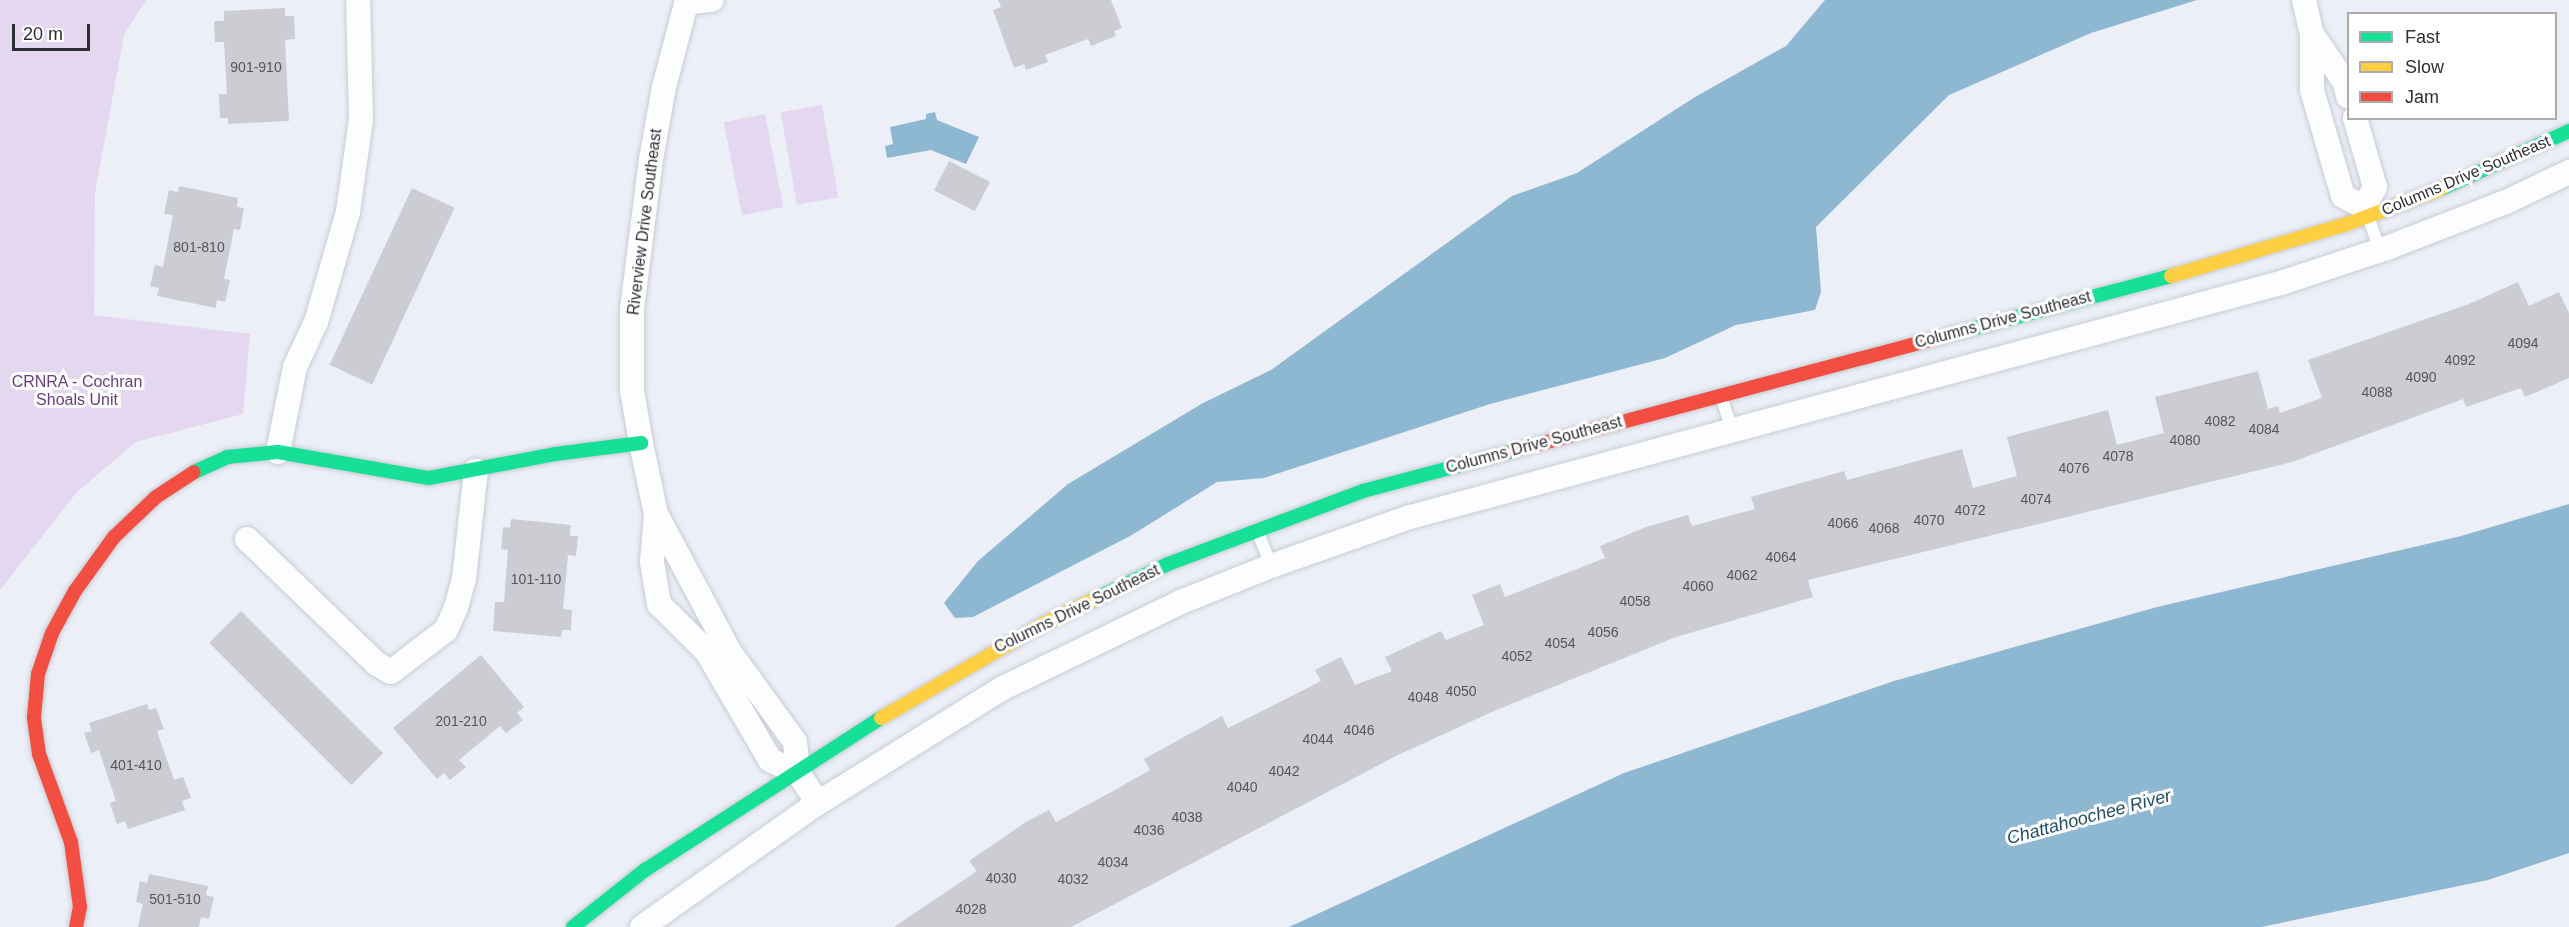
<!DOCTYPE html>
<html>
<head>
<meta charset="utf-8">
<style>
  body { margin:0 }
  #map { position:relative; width:2569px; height:927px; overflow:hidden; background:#eceff7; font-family:Helvetica,sans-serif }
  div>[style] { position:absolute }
  .green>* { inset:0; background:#e4d8f0; transform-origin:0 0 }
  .water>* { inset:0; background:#8eb8d2 }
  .building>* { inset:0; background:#cccdd3; transform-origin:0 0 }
  .roads { filter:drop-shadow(0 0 2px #c9cbd2) drop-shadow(0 0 2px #c9cbd2) }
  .lane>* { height:12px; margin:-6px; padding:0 6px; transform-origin:6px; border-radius:6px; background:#fcfdfe }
  .street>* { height:24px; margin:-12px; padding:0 12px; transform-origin:12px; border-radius:12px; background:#fcfdfe }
  .fast>* { height:14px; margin:-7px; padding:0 7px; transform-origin:7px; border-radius:7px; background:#16e098 }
  .slow>* { height:14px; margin:-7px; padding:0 7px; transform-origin:7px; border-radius:7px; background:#ffcf43 }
  .jam>* { height:14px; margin:-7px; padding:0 7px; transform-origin:7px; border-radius:7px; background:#f24e42 }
  span { translate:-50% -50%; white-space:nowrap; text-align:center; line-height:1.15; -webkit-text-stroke:6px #fff; paint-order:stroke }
  .number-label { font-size:14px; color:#54565c }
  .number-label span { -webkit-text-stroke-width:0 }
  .street-label { font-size:16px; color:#2c2e34 }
  .park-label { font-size:16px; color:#693e7c }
  .water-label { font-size:18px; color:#1f4d66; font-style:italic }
  .legend { position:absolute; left:2347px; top:12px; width:210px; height:108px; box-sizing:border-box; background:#fff; border:2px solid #ababae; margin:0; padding:8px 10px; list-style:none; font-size:18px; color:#2c2e34 }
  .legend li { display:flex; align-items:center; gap:12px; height:30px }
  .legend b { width:30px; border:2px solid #ababae }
  .scale { position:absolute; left:12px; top:24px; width:78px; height:27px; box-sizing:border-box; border:3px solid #2c2e34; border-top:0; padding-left:8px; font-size:18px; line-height:21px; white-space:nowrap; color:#2c2e34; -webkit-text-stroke:4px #fff; paint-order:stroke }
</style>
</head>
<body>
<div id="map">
  <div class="green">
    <i style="clip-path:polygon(0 0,146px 0,124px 35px,95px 193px,94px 315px,250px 334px,243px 414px,136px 442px,77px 492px,0 590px)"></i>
    <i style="left:822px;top:105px;width:94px;height:42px;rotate:80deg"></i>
    <i style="left:765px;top:114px;width:95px;height:42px;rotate:79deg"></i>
  </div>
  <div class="water">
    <i style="clip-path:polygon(1825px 0,2197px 0,2091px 33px,1949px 95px,1816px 227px,1821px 292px,1815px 310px,1736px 325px,1665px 358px,1490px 404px,1264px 478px,1217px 482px,1132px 535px,973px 617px,955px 618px,944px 603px,978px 561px,1068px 484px,1203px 403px,1271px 370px,1512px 196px,1577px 173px,1695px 97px,1786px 46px)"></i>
    <i style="clip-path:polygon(935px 112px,937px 120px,979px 137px,966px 164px,931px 150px,887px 158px,885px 146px,893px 144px,890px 127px,926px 119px,926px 114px)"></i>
    <i style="clip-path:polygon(2569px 504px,2569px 853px,2488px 880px,2261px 927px,1289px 927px,1624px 773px,1894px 681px,2157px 607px,2461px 536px)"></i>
  </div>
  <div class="building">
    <i style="clip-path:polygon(998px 0,1111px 0,1122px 28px,1114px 31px,1116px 36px,1091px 46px,1088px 39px,1045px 55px,1048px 62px,1026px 70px,1024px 64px,1014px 68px,993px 10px,1001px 7px)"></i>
    <i style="clip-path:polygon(285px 8px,285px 16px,294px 16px,295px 39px,285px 40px,289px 121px,228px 124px,228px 118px,220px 118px,219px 94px,227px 94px,224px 42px,215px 42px,214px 21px,224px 21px,224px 11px)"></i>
    <i style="left:949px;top:161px;width:46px;height:33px;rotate:27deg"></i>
    <i style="clip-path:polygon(179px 186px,238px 198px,237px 207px,244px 208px,240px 230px,234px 229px,224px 279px,230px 280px,225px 302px,217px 300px,216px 308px,157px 296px,159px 288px,150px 286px,155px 265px,163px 267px,173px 215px,164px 214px,169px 190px,178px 192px)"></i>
    <i style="left:412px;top:188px;width:47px;height:195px;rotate:25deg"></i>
    <i style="clip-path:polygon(2518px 282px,2529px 306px,2559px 292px,2569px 313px,2569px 378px,2525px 397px,2521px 388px,2466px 407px,2463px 399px,2292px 462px,1808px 580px,1813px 597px,1676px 637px,1494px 711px,1396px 756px,1071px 927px,894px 927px,977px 871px,969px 861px,1026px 822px,1049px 810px,1056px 822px,1113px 791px,1150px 770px,1144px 759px,1222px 716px,1228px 728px,1264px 710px,1321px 681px,1315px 670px,1341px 657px,1355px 685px,1392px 671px,1385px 657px,1441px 631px,1446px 640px,1484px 625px,1472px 595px,1500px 584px,1505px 597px,1605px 558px,1600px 546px,1646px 527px,1688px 515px,1692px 526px,1755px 509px,1751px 497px,1844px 471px,1847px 480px,1962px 449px,1973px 488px,2017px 476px,2007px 437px,2108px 410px,2117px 445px,2164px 433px,2155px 397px,2258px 371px,2268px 409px,2278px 406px,2280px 413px,2322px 398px,2308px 360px,2469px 304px)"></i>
    <i style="clip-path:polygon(511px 519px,571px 525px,570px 536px,578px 536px,576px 556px,568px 555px,563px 609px,572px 610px,571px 630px,562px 630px,561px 637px,493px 631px,495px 602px,504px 602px,508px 550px,501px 549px,503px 527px,510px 528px)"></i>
    <i style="left:241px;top:611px;width:201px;height:45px;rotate:45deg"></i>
    <i style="clip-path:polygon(481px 655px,524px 707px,517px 713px,523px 720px,506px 733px,500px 726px,459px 760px,466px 767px,450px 780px,444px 773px,437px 779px,393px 728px)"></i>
    <i style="clip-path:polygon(147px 704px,149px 710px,156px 708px,164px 729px,157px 731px,174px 780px,183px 777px,191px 798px,182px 801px,185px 810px,128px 829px,125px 821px,117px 824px,110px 803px,116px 801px,99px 750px,91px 753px,84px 733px,92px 731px,89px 723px)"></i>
    <i style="clip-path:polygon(149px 874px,208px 886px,206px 895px,214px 897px,209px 919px,201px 917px,199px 927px,138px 927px,143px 904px,136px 902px,140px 881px,147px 883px)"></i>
  </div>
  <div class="roads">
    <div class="lane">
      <i style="left:2368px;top:216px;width:37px;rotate:71deg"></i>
      <i style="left:1721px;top:396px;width:36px;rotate:72deg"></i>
      <i style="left:1258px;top:533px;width:35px;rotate:68deg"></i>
    </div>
    <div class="street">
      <i style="left:687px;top:0;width:90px;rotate:104.8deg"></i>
      <i style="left:664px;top:87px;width:73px;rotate:100.2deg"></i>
      <i style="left:651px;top:159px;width:151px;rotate:97.2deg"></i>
      <i style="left:632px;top:309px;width:81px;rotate:90deg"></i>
      <i style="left:632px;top:390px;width:54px;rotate:80.4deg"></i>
      <i style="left:641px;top:443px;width:73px;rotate:78.1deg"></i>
      <i style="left:656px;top:514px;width:155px;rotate:61.9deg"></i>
      <i style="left:729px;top:651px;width:112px;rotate:54deg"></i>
      <i style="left:795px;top:742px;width:31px;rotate:84deg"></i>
      <i style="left:798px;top:773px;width:36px;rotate:56deg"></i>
      <i style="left:2304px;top:0;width:35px;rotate:77deg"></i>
      <i style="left:2312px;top:34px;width:56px;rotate:90deg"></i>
      <i style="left:2312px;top:90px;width:110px;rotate:73.7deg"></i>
      <i style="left:2343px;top:196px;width:24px;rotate:28deg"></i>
      <i style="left:2364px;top:207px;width:23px;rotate:-61deg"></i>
      <i style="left:2375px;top:187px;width:72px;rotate:-106.2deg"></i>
      <i style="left:686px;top:3px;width:26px;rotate:-7deg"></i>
      <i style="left:2312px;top:34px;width:57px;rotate:55.8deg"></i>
      <i style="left:2344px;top:81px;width:16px;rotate:75deg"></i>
      <i style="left:278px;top:452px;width:87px;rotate:-78.7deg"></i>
      <i style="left:295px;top:367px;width:50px;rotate:-65deg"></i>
      <i style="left:316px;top:322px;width:115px;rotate:-73.8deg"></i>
      <i style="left:348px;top:212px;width:94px;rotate:-82deg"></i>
      <i style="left:361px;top:119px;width:119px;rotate:-91.4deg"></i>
      <i style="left:656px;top:514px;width:48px;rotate:94.8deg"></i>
      <i style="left:652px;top:562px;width:43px;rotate:80.5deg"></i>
      <i style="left:659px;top:604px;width:68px;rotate:45deg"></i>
      <i style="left:707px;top:652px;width:125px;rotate:59.7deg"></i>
      <i style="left:770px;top:760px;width:31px;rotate:25deg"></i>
      <i style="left:247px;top:539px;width:180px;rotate:43.9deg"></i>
      <i style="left:377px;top:664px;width:16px;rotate:30deg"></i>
      <i style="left:391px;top:672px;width:69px;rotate:-37.4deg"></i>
      <i style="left:446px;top:630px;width:24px;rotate:-66deg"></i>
      <i style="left:456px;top:608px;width:30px;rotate:-75deg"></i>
      <i style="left:464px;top:579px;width:109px;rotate:-83.7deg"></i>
      <i style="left:642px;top:927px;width:215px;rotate:-35.2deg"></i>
      <i style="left:818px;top:803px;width:218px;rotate:-31.9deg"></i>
      <i style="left:1003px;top:688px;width:198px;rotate:-25.8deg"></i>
      <i style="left:1181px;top:602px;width:97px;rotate:-21.8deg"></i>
      <i style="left:1271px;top:566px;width:147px;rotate:-19.4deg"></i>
      <i style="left:1410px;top:517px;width:902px;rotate:-15.04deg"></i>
      <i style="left:2281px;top:283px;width:112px;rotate:-18.3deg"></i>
      <i style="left:2387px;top:248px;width:130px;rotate:-21.2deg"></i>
      <i style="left:2508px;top:201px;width:68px;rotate:-25.4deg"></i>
    </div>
    <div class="fast">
      <i style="left:2441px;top:189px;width:141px;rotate:-24.4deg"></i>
      <i style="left:1953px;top:334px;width:226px;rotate:-14.9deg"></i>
      <i style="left:194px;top:472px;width:36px;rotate:-24deg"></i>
      <i style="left:227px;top:457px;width:51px;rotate:-5.6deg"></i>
      <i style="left:278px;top:452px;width:153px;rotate:9.8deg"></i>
      <i style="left:429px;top:478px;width:128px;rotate:-10.8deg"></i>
      <i style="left:555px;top:454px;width:87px;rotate:-7.3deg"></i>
      <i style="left:1091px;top:601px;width:85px;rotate:-25.7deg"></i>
      <i style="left:1168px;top:564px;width:208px;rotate:-20.5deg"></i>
      <i style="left:1363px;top:491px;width:155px;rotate:-14.9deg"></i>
      <i style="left:573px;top:927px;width:92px;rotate:-38.4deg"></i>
      <i style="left:645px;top:870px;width:281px;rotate:-32.8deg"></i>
    </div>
    <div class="slow">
      <i style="left:2171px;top:276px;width:184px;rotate:-16.5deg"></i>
      <i style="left:2347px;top:224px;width:100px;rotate:-20.4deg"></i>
      <i style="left:881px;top:718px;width:187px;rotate:-30.1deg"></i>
      <i style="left:1043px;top:624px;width:53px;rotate:-25.6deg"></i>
    </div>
    <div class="jam">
      <i style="left:1513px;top:451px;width:455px;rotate:-14.9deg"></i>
      <i style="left:76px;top:927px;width:20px;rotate:-79deg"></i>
      <i style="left:80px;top:907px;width:66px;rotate:-97.9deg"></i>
      <i style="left:71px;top:842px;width:94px;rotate:-110deg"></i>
      <i style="left:39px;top:754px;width:37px;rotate:-98deg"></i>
      <i style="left:34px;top:717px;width:43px;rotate:-84.7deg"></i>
      <i style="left:38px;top:674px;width:43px;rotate:-71.1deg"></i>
      <i style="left:52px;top:633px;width:48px;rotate:-61.3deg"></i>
      <i style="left:75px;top:591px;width:67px;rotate:-54.2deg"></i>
      <i style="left:114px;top:537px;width:58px;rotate:-43.6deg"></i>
      <i style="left:156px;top:497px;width:45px;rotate:-33.3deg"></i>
    </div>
  </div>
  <div class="number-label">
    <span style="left:256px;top:67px">901-910</span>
    <span style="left:199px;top:247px">801-810</span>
    <span style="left:2523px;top:343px">4094</span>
    <span style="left:2460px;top:360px">4092</span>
    <span style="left:2421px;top:377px">4090</span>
    <span style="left:2377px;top:392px">4088</span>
    <span style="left:2220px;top:421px">4082</span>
    <span style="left:2264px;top:429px">4084</span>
    <span style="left:2185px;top:440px">4080</span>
    <span style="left:2118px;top:456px">4078</span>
    <span style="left:2074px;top:468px">4076</span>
    <span style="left:2036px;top:499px">4074</span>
    <span style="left:1970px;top:510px">4072</span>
    <span style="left:1929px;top:520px">4070</span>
    <span style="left:1843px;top:523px">4066</span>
    <span style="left:1884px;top:528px">4068</span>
    <span style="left:1781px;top:557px">4064</span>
    <span style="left:1742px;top:575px">4062</span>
    <span style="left:536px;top:579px">101-110</span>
    <span style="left:1698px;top:586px">4060</span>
    <span style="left:1635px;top:601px">4058</span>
    <span style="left:1603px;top:632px">4056</span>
    <span style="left:1560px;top:643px">4054</span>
    <span style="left:1517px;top:656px">4052</span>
    <span style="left:1461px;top:691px">4050</span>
    <span style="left:1423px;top:697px">4048</span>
    <span style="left:461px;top:721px">201-210</span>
    <span style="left:1359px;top:730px">4046</span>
    <span style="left:1318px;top:739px">4044</span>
    <span style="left:136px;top:765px">401-410</span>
    <span style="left:1284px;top:771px">4042</span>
    <span style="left:1242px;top:787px">4040</span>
    <span style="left:1187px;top:817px">4038</span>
    <span style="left:1149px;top:830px">4036</span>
    <span style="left:1113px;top:862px">4034</span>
    <span style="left:1001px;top:878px">4030</span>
    <span style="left:1073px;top:879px">4032</span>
    <span style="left:175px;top:899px">501-510</span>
    <span style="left:971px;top:909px">4028</span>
  </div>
  <div class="street-label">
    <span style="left:2466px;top:176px;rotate:-23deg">Columns Drive Southeast</span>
    <span style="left:645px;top:222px;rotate:-83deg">Riverview Drive Southeast</span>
    <span style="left:2003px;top:320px;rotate:-15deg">Columns Drive Southeast</span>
    <span style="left:1534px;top:445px;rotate:-15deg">Columns Drive Southeast</span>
    <span style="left:1077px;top:609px;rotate:-26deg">Columns Drive Southeast</span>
  </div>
  <div class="park-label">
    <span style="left:77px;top:391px">CRNRA - Cochran<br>Shoals Unit</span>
  </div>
  <div class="water-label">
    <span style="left:2089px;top:817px;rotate:-15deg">Chattahoochee River</span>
  </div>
  <ul class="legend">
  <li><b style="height:8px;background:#16e098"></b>Fast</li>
  <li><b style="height:8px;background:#ffcf43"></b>Slow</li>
  <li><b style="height:8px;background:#f24e42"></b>Jam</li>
  </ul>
  <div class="scale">20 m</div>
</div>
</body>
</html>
